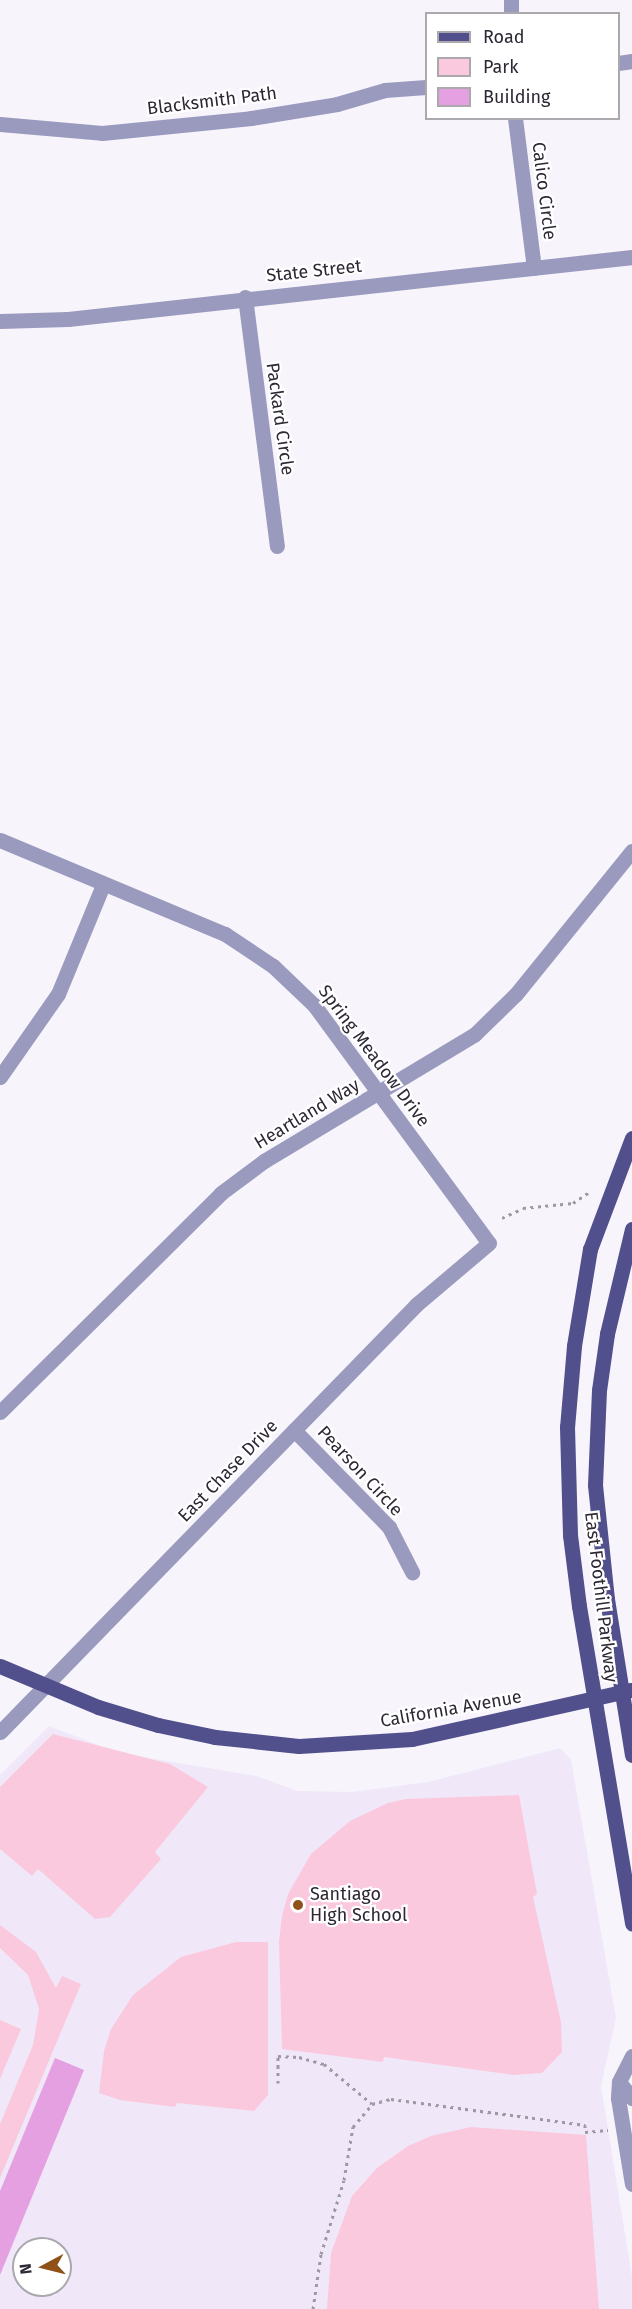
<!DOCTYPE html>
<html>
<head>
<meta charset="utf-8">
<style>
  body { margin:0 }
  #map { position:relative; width:632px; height:2309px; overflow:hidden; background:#f7f4fb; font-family:"Fira Sans",sans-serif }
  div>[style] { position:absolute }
  .built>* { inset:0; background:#f0e8f9 }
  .green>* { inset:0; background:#fac9de }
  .building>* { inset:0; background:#e4a0e0 }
  .path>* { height:3px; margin-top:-1.5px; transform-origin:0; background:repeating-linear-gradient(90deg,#9e99a3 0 3px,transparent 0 7.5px) }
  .minor>* { height:15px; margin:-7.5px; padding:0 7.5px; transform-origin:7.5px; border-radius:7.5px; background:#9a9abe }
  .major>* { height:15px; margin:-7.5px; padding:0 7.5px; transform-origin:7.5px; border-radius:7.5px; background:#514f8c }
  .dots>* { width:16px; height:16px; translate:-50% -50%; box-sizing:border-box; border:3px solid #fff; border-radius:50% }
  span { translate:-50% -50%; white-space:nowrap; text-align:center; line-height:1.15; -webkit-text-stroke:4.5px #fff; paint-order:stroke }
  .street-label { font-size:18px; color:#2e2835 }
  .poi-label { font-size:18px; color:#2e2835 }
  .left { translate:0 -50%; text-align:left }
  .legend { position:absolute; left:425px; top:12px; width:195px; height:108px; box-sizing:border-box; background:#fff; border:2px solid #aba9ae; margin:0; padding:8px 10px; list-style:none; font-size:18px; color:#2e2835 }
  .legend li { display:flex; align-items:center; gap:12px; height:30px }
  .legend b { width:30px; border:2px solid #aba9ae }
  .north { position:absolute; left:12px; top:2237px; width:60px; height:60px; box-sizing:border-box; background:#fff; border:2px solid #aba9ae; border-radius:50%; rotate:263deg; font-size:16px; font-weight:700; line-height:24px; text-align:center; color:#2e2835 }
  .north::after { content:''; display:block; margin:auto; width:21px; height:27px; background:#8f5117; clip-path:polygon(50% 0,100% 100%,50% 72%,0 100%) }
</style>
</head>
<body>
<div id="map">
  <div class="built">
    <i style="clip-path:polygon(evenodd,49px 1726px,119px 1753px,256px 1776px,298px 1791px,352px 1792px,428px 1782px,560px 1748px,571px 1760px,616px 2018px,601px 2086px,632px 2277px,632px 2309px,0 2309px,0 1775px,49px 1726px,24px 2249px,60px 2249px,60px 2285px,24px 2285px,24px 2249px)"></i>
  </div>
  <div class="green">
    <i style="clip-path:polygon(53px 1734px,170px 1764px,208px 1787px,155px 1852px,161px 1859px,110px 1917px,95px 1919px,38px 1869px,32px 1876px,0 1849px,0 1787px)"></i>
    <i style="clip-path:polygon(519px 1795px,537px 1894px,533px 1897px,561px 2022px,562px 2052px,542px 2073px,513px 2075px,384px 2057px,383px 2062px,282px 2049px,279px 1941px,282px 1916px,288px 1894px,311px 1854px,350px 1821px,388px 1803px,406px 1799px)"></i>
    <i style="clip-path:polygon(0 1925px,36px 1952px,56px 1988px,62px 1976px,81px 1984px,0 2178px,0 2124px,33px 2045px,39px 2009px,28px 1975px,0 1948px)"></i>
    <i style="clip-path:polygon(236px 1942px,268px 1942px,268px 2095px,254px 2111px,177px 2103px,175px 2107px,120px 2100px,99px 2093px,104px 2051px,111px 2029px,133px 1995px,181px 1957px)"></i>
    <i style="clip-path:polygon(0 2020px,21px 2029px,0 2079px)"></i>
    <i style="clip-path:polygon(471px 2127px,586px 2135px,599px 2309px,327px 2309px,331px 2253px,352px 2196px,377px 2168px,408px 2146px,431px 2136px)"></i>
  </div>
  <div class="building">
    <i style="clip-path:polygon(55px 2058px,84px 2070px,0 2275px,0 2191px)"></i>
  </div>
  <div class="path">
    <i style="left:502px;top:1218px;width:23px;rotate:-25deg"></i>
    <i style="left:523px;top:1208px;width:50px;rotate:-5.7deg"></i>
    <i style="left:573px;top:1203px;width:22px;rotate:-34deg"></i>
    <i style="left:278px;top:2083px;width:27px;rotate:-90deg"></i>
    <i style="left:278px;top:2056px;width:21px;rotate:3deg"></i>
    <i style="left:299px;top:2057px;width:26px;rotate:16deg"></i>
    <i style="left:324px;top:2064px;width:62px;rotate:39.8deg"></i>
    <i style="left:313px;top:2309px;width:56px;rotate:-81.7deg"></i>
    <i style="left:321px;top:2254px;width:77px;rotate:-72.7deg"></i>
    <i style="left:344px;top:2180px;width:54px;rotate:-80.4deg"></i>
    <i style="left:353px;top:2127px;width:30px;rotate:-50deg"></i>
    <i style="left:372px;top:2104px;width:20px;rotate:-15deg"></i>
    <i style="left:391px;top:2099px;width:196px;rotate:7.6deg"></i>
    <i style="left:585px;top:2125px;width:7px;rotate:90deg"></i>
    <i style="left:585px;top:2132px;width:23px;rotate:-5deg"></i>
  </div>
  <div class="minor">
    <i style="left:511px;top:14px;width:14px;rotate:-90deg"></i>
    <i style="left:618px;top:63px;width:14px;rotate:-8deg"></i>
    <i style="left:515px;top:118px;width:151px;rotate:82.8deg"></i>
    <i style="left:0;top:124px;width:102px;rotate:5deg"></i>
    <i style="left:102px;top:133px;width:150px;rotate:-5.7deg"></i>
    <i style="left:251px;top:118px;width:87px;rotate:-9.2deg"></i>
    <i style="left:337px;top:104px;width:50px;rotate:-16.3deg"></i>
    <i style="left:385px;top:90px;width:41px;rotate:-4.2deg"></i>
    <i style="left:245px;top:297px;width:251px;rotate:82.7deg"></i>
    <i style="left:0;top:321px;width:68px;rotate:-1.7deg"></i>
    <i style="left:68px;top:319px;width:567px;rotate:-6.27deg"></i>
    <i style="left:0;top:840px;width:244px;rotate:22.7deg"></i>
    <i style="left:225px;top:934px;width:58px;rotate:33.7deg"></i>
    <i style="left:273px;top:966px;width:57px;rotate:43.6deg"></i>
    <i style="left:314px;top:1005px;width:295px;rotate:53.7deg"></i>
    <i style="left:489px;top:1243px;width:96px;rotate:139.7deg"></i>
    <i style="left:416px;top:1305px;width:596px;rotate:134.25deg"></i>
    <i style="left:0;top:1077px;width:101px;rotate:-55.1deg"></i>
    <i style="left:58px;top:994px;width:118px;rotate:-67.6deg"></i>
    <i style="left:0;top:1412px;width:311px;rotate:-44.7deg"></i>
    <i style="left:221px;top:1193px;width:54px;rotate:-36.7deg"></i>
    <i style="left:264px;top:1161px;width:246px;rotate:-31deg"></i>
    <i style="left:475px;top:1034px;width:57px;rotate:-44.3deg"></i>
    <i style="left:516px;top:994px;width:184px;rotate:-51deg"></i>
    <i style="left:294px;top:1430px;width:136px;rotate:45.6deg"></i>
    <i style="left:389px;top:1527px;width:51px;rotate:62.9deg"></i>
    <i style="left:632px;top:2056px;width:29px;rotate:117deg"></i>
    <i style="left:619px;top:2082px;width:16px;rotate:94deg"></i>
    <i style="left:618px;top:2098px;width:87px;rotate:80.8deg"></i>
    <i style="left:619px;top:2082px;width:21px;rotate:51deg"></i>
  </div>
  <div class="major">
    <i style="left:632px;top:1138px;width:119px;rotate:110.7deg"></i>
    <i style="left:590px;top:1249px;width:98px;rotate:99.4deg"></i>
    <i style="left:574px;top:1346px;width:81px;rotate:94.9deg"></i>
    <i style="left:567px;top:1427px;width:108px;rotate:88.4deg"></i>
    <i style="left:570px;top:1535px;width:72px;rotate:82.8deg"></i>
    <i style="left:579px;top:1606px;width:322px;rotate:80.5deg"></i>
    <i style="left:632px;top:1229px;width:108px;rotate:103.4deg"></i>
    <i style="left:607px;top:1334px;width:57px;rotate:98.1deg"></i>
    <i style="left:599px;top:1390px;width:95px;rotate:92.4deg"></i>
    <i style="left:595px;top:1485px;width:115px;rotate:84deg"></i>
    <i style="left:607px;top:1599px;width:158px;rotate:80.9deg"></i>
    <i style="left:0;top:1666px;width:106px;rotate:22.7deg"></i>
    <i style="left:98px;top:1707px;width:63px;rotate:16.7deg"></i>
    <i style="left:158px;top:1725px;width:58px;rotate:11.9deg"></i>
    <i style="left:215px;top:1737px;width:84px;rotate:6.1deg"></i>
    <i style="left:299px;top:1746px;width:113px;rotate:-3.5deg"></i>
    <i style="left:412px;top:1739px;width:225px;rotate:-12.6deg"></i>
  </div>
  <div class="dots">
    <i style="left:298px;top:1905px;background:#8f5117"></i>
  </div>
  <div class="street-label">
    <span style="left:212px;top:101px;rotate:-7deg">Blacksmith Path</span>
    <span style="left:544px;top:191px;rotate:83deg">Calico Circle</span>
    <span style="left:314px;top:271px;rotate:-6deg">State Street</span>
    <span style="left:280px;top:419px;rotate:82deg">Packard Circle</span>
    <span style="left:374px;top:1056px;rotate:53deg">Spring Meadow Drive</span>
    <span style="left:307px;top:1114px;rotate:-31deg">Heartland Way</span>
    <span style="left:228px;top:1471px;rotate:-46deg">East Chase Drive</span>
    <span style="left:360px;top:1471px;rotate:47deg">Pearson Circle</span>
    <span style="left:601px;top:1597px;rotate:83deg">East Foothill Parkway</span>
    <span style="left:451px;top:1709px;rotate:-10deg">California Avenue</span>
  </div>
  <div class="poi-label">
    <span class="left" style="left:310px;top:1905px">Santiago<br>High School</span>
  </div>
  <ul class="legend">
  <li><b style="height:8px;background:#514f8c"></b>Road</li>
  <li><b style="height:16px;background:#fac9de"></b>Park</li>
  <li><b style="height:16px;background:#e4a0e0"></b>Building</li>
  </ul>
  <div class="north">N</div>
</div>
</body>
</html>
